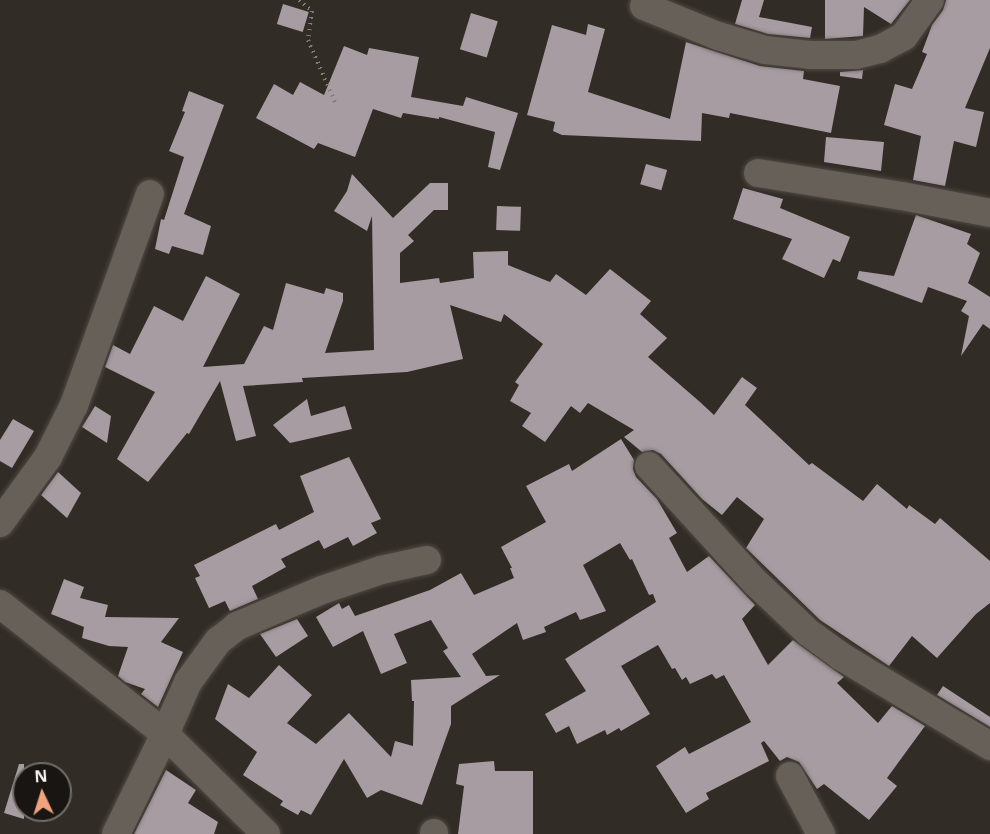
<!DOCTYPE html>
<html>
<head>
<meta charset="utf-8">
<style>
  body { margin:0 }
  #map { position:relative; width:990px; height:834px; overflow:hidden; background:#322c26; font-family:"Noto Sans",sans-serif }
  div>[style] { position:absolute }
  .building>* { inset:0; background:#a69ca1; transform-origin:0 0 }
  .path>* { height:4px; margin-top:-2px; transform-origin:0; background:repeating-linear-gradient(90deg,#827d77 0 1.5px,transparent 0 6px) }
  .roads { filter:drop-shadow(0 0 2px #4f4a45) drop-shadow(0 0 2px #4f4a45) }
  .minor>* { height:28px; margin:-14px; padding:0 14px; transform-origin:14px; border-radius:14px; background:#676059 }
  span { translate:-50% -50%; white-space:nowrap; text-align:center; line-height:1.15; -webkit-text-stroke:6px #181512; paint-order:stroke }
  .north { position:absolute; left:12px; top:762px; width:60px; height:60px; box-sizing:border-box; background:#181512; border:2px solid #716e6a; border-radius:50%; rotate:356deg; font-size:16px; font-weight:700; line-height:24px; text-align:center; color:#f7f3ef }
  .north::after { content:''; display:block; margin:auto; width:21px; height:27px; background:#f0a27a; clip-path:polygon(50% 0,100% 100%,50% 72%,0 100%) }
</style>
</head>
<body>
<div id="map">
  <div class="building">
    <i style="clip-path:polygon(742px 0,764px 0,759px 17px,812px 27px,810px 38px,768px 34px,735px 24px)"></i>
    <i style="clip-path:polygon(825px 0,910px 0,891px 24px,864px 7px,863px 36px,825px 39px)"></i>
    <i style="clip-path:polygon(946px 0,990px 0,990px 48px,965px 108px,984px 112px,976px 147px,954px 141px,945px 186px,913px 180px,921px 136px,884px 125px,895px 84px,912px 89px,927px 54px,922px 52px,932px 25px,943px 10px)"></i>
    <i style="left:283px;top:4px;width:27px;height:21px;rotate:17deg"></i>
    <i style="left:471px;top:13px;width:28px;height:38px;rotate:17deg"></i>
    <i style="clip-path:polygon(588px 24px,605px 29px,588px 92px,670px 119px,686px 42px,760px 66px,804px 71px,803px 79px,840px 86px,831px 133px,730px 113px,729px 118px,702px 113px,701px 141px,562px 135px,553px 131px,555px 122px,527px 115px,552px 25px,586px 35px)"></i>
    <i style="clip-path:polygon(344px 46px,367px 55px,369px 48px,419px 57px,411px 97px,463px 106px,466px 97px,518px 113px,500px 170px,488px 167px,495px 132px,439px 117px,439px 119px,403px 113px,401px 118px,373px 109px,355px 157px,318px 143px,314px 149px,256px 118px,274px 84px,293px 95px,300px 82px,324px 95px)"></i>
    <i style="clip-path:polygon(863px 70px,862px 79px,840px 76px,840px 72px)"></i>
    <i style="clip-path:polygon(189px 91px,224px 105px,184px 214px,211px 226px,203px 255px,172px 246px,169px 254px,155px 249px,161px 219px,164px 220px,184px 157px,169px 151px,185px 112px,182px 111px)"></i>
    <i style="clip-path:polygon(826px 137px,884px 142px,881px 171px,824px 162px)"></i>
    <i style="left:646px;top:164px;width:22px;height:21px;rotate:16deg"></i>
    <i style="clip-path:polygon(352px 174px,393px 218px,430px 183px,448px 183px,448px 210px,434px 210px,408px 235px,414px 241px,400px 253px,400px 283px,439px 278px,440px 283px,474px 278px,473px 252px,508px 251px,508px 265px,550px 282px,556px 274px,586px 295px,610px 269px,651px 301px,640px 314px,667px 338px,648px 357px,700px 402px,714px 415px,742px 377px,757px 388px,745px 405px,809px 465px,812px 463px,863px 501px,877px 484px,907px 509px,909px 505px,935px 524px,940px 518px,990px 561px,990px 603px,976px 614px,937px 658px,912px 636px,889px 666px,820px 620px,746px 548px,764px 519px,737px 497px,722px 515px,702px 499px,661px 454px,653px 450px,642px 452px,624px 437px,634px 430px,588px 403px,580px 413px,571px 406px,545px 442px,522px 426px,531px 413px,510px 401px,519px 385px,515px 382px,543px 344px,504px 314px,501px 322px,450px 305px,463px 359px,407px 372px,302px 378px,303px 382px,243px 386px,256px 436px,236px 441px,220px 381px,189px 434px,187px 433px,148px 482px,117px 459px,155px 392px,105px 367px,113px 345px,130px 354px,154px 306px,183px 321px,206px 276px,240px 294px,203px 367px,244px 364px,264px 326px,273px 330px,286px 283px,324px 294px,326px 288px,343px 293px,343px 301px,325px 353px,374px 350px,372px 216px,367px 231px,334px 211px,347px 191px)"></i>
    <i style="clip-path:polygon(743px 188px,783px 199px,780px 208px,850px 237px,840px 262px,833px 259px,824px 278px,782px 259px,792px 239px,733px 219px)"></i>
    <i style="left:497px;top:206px;width:24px;height:24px;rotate:2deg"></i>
    <i style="clip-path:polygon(916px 215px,971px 234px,967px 244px,980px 253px,968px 283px,990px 297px,990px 329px,983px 324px,961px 356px,969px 316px,961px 311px,967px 301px,928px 287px,922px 303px,857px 279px,859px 271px,894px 276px)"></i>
    <i style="clip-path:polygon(307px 399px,311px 416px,345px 406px,352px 429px,290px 443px,273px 425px)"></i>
    <i style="clip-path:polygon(95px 406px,111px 416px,107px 443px,82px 427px)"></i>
    <i style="clip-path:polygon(13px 419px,34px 431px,12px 468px,0 461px,0 440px)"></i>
    <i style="clip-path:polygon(621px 439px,634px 460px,633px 469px,636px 477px,657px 499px,677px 533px,669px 538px,687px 572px,709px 556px,755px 605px,742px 619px,768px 665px,793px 640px,844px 677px,837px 683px,878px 723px,892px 706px,925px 726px,887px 778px,897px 786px,869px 820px,824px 784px,817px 789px,799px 762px,787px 757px,780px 761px,764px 741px,761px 743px,769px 761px,706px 793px,709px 799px,686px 813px,656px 766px,685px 747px,689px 754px,751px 722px,724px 675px,716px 679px,712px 674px,690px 684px,686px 677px,682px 680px,675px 668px,672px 669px,658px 645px,621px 666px,650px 714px,621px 731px,619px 728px,607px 735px,605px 730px,577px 744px,569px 726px,556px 733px,545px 714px,586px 691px,565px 659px,656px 602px,653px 594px,649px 595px,632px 559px,630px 560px,620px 543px,583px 565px,606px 611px,580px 620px,576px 612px,544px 627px,546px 632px,523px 640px,517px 623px,472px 654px,486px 676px,500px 675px,451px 706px,451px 724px,422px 805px,381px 790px,367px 798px,344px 759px,311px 815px,301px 810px,298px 815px,280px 805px,283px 801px,243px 775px,257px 752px,215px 719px,228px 684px,249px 698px,279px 665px,312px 695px,287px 723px,316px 744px,349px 713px,391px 757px,395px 741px,413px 746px,414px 701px,412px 701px,411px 680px,461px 677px,443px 651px,448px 648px,431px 620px,394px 634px,407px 663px,381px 674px,363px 631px,333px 647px,316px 617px,339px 603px,342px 609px,349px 605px,355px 616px,430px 590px,461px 573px,474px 595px,514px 578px,510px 568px,512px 568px,501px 547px,546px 522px,526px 486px,569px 464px,572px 471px)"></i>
    <i style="clip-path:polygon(349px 457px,381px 519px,371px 523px,377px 533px,353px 546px,348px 537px,324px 549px,319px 540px,281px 559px,286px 567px,252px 586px,258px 599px,230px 611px,225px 601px,209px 608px,195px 578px,200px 576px,194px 565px,276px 524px,279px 530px,314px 512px,300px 476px)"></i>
    <i style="clip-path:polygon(58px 472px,81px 493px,67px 518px,41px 495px)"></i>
    <i style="clip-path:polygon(64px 579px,84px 587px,80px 598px,108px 605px,105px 617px,179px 618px,161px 642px,183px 652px,158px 707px,141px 694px,145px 689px,125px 682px,118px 676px,128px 647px,109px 646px,82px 638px,84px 627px,51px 614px)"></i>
    <i style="clip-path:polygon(297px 619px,308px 636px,276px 657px,260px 634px)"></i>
    <i style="clip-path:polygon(943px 686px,990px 717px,990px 727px,937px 695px)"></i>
    <i style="clip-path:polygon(494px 761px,495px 771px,533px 771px,533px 834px,458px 834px,464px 786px,456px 784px,459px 764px)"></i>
    <i style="clip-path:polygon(19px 764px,24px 764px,24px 819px,4px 813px)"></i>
    <i style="clip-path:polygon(166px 770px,196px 790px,188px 803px,218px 822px,214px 834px,134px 834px)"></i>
  </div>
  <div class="path">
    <i style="left:299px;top:0;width:17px;rotate:40deg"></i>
    <i style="left:312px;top:11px;width:29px;rotate:98deg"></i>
    <i style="left:308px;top:40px;width:68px;rotate:66.5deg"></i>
  </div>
  <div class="roads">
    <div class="minor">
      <i style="left:644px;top:6px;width:80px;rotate:22.1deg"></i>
      <i style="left:718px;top:36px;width:49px;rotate:16.6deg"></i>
      <i style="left:765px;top:50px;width:45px;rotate:6.3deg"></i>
      <i style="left:810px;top:55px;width:46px"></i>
      <i style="left:856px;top:55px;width:25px;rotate:-14deg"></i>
      <i style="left:880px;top:49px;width:27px;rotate:-28deg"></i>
      <i style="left:904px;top:36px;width:44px;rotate:-54.2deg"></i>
      <i style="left:758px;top:173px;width:146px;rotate:9.1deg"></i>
      <i style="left:902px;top:196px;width:90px;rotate:10.9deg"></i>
      <i style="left:649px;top:466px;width:157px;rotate:47.6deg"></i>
      <i style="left:755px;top:582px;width:74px;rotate:43.4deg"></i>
      <i style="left:809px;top:633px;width:41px;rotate:36deg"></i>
      <i style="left:842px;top:657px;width:173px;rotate:31deg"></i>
      <i style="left:0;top:523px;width:82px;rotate:-54deg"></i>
      <i style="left:48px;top:457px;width:58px;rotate:-63.4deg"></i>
      <i style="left:74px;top:405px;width:224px;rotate:-70.2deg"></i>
      <i style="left:0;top:604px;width:210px;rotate:38.2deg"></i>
      <i style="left:165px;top:734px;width:111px;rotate:116.1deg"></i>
      <i style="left:790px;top:776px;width:66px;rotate:61.9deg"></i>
      <i style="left:266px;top:834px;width:142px;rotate:-135.3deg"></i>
      <i style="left:165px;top:734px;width:57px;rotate:-66.1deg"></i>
      <i style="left:188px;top:682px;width:51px;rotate:-53.8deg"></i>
      <i style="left:218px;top:641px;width:24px;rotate:-38deg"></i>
      <i style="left:237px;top:626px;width:92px;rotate:-23deg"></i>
      <i style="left:322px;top:590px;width:62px;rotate:-18.7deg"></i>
      <i style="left:381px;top:570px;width:47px;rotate:-12.3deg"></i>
      <i style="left:434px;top:834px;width:1px;rotate:-90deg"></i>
    </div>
  </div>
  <div class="north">N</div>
</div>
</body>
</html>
